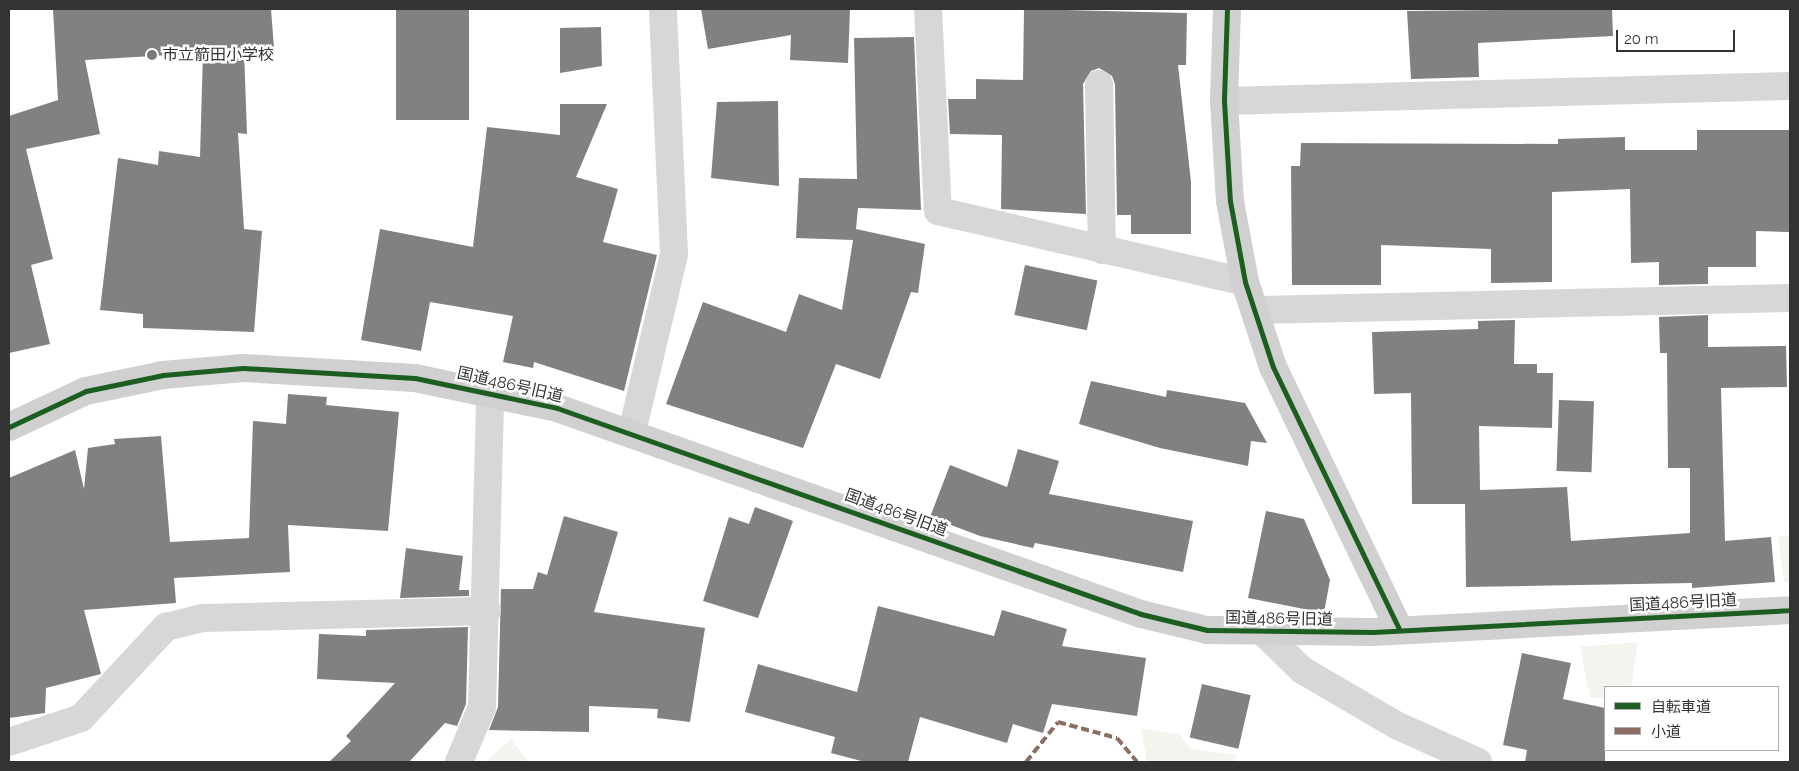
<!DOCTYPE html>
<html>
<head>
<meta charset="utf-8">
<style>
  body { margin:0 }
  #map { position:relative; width:1799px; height:771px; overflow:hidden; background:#fff; font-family:Raleway,"Noto Sans JP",sans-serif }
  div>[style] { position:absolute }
  .green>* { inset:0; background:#f1f5ed }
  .building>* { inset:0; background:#818181; transform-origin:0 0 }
  .street>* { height:28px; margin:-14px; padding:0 14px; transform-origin:14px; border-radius:14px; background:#d7d7d7 }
  .secondary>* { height:28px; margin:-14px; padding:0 14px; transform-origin:14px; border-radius:14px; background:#d0d0d0 }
  .quiet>* { height:4px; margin-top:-2px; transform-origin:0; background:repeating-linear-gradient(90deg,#8d6e63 0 8px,transparent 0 12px) }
  .cycleway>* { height:5px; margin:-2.5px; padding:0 2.5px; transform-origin:2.5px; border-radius:2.5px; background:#1b5e20 }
  .dots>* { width:14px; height:14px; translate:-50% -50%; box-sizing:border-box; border:2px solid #fff; border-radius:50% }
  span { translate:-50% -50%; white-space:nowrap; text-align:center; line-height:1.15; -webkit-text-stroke:5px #fff; paint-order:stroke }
  .poi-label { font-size:16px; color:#333 }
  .left { translate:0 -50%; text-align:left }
  .street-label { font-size:16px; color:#333 }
  .frame { position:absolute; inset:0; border:10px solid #333; pointer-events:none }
  .legend { position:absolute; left:1604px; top:686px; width:175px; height:65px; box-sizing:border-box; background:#fff; border:1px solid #adadad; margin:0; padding:6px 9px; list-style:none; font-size:15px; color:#333 }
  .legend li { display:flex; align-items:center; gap:10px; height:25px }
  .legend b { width:25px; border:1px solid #adadad }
  .scale { position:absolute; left:1616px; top:30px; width:119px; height:22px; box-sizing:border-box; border:2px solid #333; border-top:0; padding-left:6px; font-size:15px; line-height:18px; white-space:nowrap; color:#333; -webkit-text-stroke:4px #fff; paint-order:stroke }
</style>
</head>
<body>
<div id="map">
  <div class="green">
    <i style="clip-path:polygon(1790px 535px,1790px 582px,1784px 582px,1778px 537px)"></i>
    <i style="clip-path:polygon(1638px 642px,1631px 687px,1605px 687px,1605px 699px,1590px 697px,1580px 647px)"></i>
    <i style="clip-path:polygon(1141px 729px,1179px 734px,1191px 749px,1236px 755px,1235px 762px,1147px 762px)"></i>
    <i style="clip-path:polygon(511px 739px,528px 762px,485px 762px)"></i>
  </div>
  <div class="building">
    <i style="clip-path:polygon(53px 9px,271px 9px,274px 48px,244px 50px,247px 134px,238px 133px,244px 229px,262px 231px,254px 332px,143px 328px,143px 314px,100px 310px,118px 158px,158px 165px,159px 151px,200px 157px,203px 53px,85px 60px,100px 134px,26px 149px,53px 259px,31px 265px,50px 344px,9px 353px,9px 116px,58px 100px)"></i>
    <i style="left:396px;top:9px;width:73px;height:111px"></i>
    <i style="clip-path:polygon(701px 9px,850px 9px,848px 63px,790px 60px,791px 35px,708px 49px)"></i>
    <i style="clip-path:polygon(1024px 9px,1187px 13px,1186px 65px,1178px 65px,1191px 182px,1191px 234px,1131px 234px,1131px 215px,1117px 215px,1115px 84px,1112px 76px,1099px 68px,1091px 71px,1083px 84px,1086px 214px,1001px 209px,1002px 135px,950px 134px,948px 99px,976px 99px,976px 79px,1023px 80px)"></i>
    <i style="clip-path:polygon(1612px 9px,1613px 36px,1478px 43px,1479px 77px,1411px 79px,1407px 11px)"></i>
    <i style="clip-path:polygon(601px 27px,602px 66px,560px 73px,560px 28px)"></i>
    <i style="clip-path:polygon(914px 37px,921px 210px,858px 208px,856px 229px,925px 244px,918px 293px,911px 292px,880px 379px,836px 364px,803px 448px,666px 404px,703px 302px,786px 332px,799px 294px,842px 310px,853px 240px,796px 238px,799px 178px,857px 179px,854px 38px)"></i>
    <i style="clip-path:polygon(778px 101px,779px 186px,711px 178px,717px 102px)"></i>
    <i style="clip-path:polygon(560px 104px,607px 104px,576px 177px,618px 189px,603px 242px,657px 255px,624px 391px,534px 362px,533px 368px,503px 362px,513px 316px,430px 302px,421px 351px,361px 340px,380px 229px,473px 247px,487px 127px,560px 135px)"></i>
    <i style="clip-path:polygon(1697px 130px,1790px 130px,1790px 232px,1756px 231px,1756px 267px,1708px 267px,1708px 284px,1659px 285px,1659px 262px,1631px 263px,1630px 189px,1552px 192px,1552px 282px,1491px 283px,1491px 249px,1381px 245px,1381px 285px,1292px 285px,1291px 166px,1300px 166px,1301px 143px,1558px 144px,1558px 139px,1625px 137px,1625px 150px,1697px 150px)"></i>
    <i style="left:1025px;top:265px;width:74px;height:51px;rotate:12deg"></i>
    <i style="clip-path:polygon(1708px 315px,1708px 347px,1786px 346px,1787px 387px,1721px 388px,1725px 541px,1771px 537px,1775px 582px,1692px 588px,1692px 583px,1466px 587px,1465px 504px,1412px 504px,1411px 393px,1374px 394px,1372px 332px,1478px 329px,1478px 321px,1515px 320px,1514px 364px,1537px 364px,1537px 373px,1553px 373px,1552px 428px,1479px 426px,1480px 490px,1567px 487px,1571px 541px,1690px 533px,1690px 468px,1668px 468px,1667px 353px,1660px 353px,1659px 317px)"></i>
    <i style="clip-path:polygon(1091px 381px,1166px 397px,1167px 390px,1245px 403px,1267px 443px,1251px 441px,1248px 466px,1160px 448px,1079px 424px)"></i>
    <i style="clip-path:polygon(288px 394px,327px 397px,326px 405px,399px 412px,388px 531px,288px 525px,290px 572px,174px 578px,176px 603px,84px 610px,101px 674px,46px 688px,45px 713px,9px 718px,9px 478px,75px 450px,84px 489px,88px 448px,115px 444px,114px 439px,161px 436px,170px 542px,249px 538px,253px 421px,286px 424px)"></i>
    <i style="left:1559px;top:400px;width:35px;height:71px;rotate:2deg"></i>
    <i style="clip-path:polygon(1018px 449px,1059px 461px,1049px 494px,1193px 521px,1183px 572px,1035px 543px,1033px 548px,980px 536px,930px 517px,950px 465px,1007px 487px)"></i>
    <i style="clip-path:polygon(755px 507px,793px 521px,758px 618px,703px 601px,729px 517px,749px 524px)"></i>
    <i style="clip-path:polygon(1266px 511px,1304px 519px,1330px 580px,1324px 613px,1248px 598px)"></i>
    <i style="clip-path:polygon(564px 516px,618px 532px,594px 612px,705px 628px,690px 722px,657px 718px,658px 709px,589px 706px,589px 732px,489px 730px,498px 707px,501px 589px,533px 589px,538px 572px,547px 575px)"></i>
    <i style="clip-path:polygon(406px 548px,463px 556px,459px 590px,469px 590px,469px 596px,400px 598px)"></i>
    <i style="clip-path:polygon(878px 606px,994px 636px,1002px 610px,1067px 629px,1062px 646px,1146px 658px,1137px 716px,1052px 704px,1043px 733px,1013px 724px,1007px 743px,920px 717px,908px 762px,865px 762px,831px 753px,835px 737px,745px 712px,758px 664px,857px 692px)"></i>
    <i style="clip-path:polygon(468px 627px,466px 704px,457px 726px,445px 723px,409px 762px,329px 762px,351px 741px,346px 736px,395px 683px,317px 679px,319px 634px,366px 636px,366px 630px)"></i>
    <i style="clip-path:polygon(1522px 653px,1571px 663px,1563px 699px,1605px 708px,1605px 762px,1525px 762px,1527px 750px,1503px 745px)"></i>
    <i style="left:1202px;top:684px;width:50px;height:55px;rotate:13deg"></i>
  </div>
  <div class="street">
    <i style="left:928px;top:9px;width:202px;rotate:87.2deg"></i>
    <i style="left:938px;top:211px;width:315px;rotate:13deg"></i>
    <i style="left:1099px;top:84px;width:166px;rotate:89deg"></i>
    <i style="left:1224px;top:101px;width:566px;rotate:-1.52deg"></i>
    <i style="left:1256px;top:310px;width:534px;rotate:-1.29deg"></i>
    <i style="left:632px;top:432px;width:183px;rotate:-76.7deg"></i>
    <i style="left:674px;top:254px;width:245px;rotate:-92.6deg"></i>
    <i style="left:1264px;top:633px;width:53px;rotate:44.2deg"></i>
    <i style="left:1302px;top:670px;width:109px;rotate:30.3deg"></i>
    <i style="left:1396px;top:725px;width:90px;rotate:24.3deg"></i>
    <i style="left:9px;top:742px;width:76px;rotate:-18.4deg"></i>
    <i style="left:81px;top:718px;width:125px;rotate:-47deg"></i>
    <i style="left:166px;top:627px;width:38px;rotate:-14deg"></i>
    <i style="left:203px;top:618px;width:284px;rotate:-1.4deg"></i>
    <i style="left:459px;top:762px;width:60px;rotate:-67.3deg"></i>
    <i style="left:482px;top:707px;width:316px;rotate:-88.5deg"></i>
  </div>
  <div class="secondary">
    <i style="left:1227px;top:9px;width:92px;rotate:91.9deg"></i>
    <i style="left:1224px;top:101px;width:100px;rotate:86.6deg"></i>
    <i style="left:1230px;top:201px;width:82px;rotate:79.5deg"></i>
    <i style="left:1245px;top:282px;width:89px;rotate:71.8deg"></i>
    <i style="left:1273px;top:367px;width:291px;rotate:64.3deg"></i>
    <i style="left:9px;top:427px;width:85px;rotate:-25.1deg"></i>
    <i style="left:86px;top:391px;width:79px;rotate:-11.7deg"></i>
    <i style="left:163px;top:375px;width:80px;rotate:-5deg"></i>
    <i style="left:243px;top:368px;width:172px;rotate:3.3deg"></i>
    <i style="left:415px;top:378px;width:145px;rotate:11.9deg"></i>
    <i style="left:557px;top:408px;width:619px;rotate:19.43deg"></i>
    <i style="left:1141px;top:614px;width:68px;rotate:13.6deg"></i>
    <i style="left:1207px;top:630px;width:166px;rotate:0.7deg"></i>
    <i style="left:1373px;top:632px;width:418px;rotate:-3deg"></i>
  </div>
  <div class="quiet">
    <i style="left:1026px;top:762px;width:51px;rotate:-51.3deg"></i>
    <i style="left:1058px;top:722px;width:61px;rotate:15.2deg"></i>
    <i style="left:1117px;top:738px;width:31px;rotate:50deg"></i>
  </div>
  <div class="cycleway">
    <i style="left:1227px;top:9px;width:92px;rotate:91.9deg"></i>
    <i style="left:1224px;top:101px;width:100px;rotate:86.6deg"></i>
    <i style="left:1230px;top:201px;width:82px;rotate:79.5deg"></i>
    <i style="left:1245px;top:282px;width:89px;rotate:71.8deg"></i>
    <i style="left:1273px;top:367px;width:291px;rotate:64.3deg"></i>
    <i style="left:9px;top:427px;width:85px;rotate:-25.1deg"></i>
    <i style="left:86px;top:391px;width:79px;rotate:-11.7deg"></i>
    <i style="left:163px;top:375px;width:80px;rotate:-5deg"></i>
    <i style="left:243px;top:368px;width:172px;rotate:3.3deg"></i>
    <i style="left:415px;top:378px;width:145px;rotate:11.9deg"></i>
    <i style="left:557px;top:408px;width:619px;rotate:19.43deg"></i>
    <i style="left:1141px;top:614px;width:68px;rotate:13.6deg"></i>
    <i style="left:1207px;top:630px;width:166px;rotate:0.7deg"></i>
    <i style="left:1373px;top:632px;width:418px;rotate:-3deg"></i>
  </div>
  <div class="dots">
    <i style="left:152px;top:55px;background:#7a7a7a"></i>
  </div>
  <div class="poi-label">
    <span class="left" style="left:162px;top:55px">市立箭田小学校</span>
  </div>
  <div class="street-label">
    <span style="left:510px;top:385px;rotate:13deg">国道486号旧道</span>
    <span style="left:896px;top:513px;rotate:20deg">国道486号旧道</span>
    <span style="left:1683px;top:603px;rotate:-3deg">国道486号旧道</span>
    <span style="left:1279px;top:619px;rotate:1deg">国道486号旧道</span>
  </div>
  <div class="frame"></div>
  <ul class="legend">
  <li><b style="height:6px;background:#1b5e20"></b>自転車道</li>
  <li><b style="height:6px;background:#8d6e63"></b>小道</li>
  </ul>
  <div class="scale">20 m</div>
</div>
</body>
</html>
